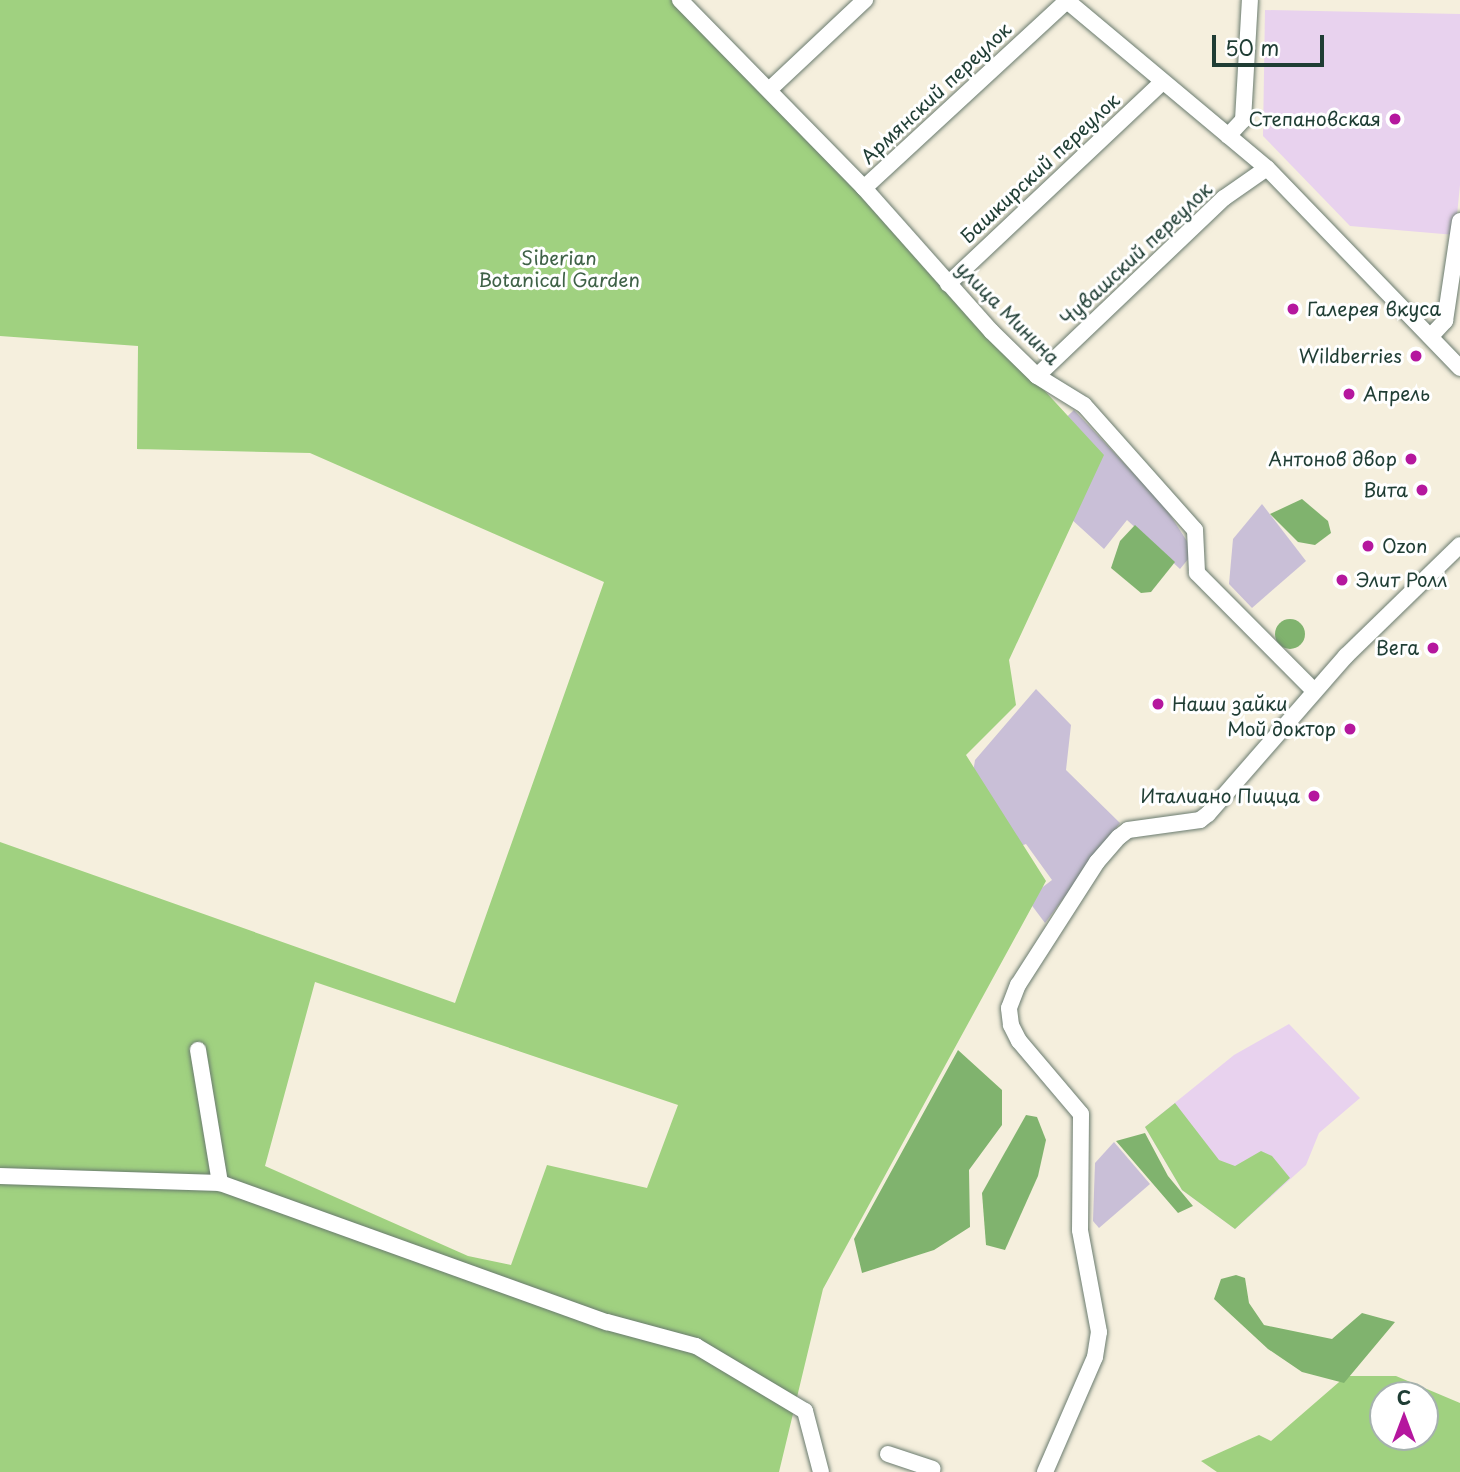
<!DOCTYPE html>
<html>
<head>
<meta charset="utf-8">
<style>
  body { margin:0 }
  #map { position:relative; width:1460px; height:1472px; overflow:hidden; background:#f5efdd; font-family:"Playpen Sans",sans-serif }
  div>[style] { position:absolute }
  .built>* { inset:0; background:#e8d2ee }
  .industrial>* { inset:0; background:#c9bfd7 }
  .green>* { inset:0; background:#a0d180 }
  .forest>* { inset:0; background:#80b36e }
  .round { border-radius:50% }
  .roads { filter:drop-shadow(0 0 2px #6a7b6f) drop-shadow(0 0 2px #6a7b6f) }
  .minor>* { height:16px; margin:-8px; padding:0 8px; transform-origin:8px; border-radius:8px; background:#fff }
  .dots>* { width:19px; height:19px; translate:-50% -50%; box-sizing:border-box; border:4px solid #fff; border-radius:50% }
  span { translate:-50% -50%; white-space:nowrap; text-align:center; line-height:1.15; -webkit-text-stroke:6px #fff; paint-order:stroke }
  .street-label { font-size:19px; color:#1f3d34 }
  .poi-label { font-size:19px; color:#1f3d34 }
  .right { translate:-100% -50%; text-align:right }
  .left { translate:0 -50%; text-align:left }
  .park-label { font-size:19px; color:#3f6247 }
  .north { position:absolute; left:1369px; top:1381px; width:70px; height:70px; box-sizing:border-box; background:#fff; border:2px solid #a5b1ae; border-radius:50%; rotate:0deg; font-size:19px; font-weight:700; line-height:28px; text-align:center; color:#1f3d34 }
  .north::after { content:''; display:block; margin:auto; width:24px; height:32px; background:#b5179e; clip-path:polygon(50% 0,100% 100%,50% 72%,0 100%) }
  .scale { position:absolute; left:1212px; top:35px; width:112px; height:32px; box-sizing:border-box; border:4px solid #1f3d34; border-top:0; padding-left:9px; font-size:21px; line-height:24px; white-space:nowrap; color:#1f3d34; -webkit-text-stroke:5px #fff; paint-order:stroke }
</style>
</head>
<body>
<div id="map">
  <div class="built">
    <i style="clip-path:polygon(1265px 10px,1460px 14px,1460px 185px,1455px 235px,1350px 226px,1263px 136px)"></i>
    <i style="clip-path:polygon(1289px 1024px,1360px 1098px,1319px 1133px,1306px 1165px,1235px 1229px,1182px 1190px,1145px 1127px,1234px 1055px)"></i>
  </div>
  <div class="industrial">
    <i style="clip-path:polygon(1074px 410px,1165px 507px,1194px 552px,1180px 569px,1127px 520px,1104px 549px,1070px 518px,1055px 428px)"></i>
    <i style="clip-path:polygon(1262px 504px,1306px 561px,1252px 608px,1229px 584px,1233px 539px)"></i>
    <i style="clip-path:polygon(1036px 689px,1071px 725px,1066px 770px,1120px 823px,1045px 923px,1027px 899px,1052px 880px,1026px 844px,988px 858px,960px 855px,975px 760px)"></i>
    <i style="clip-path:polygon(1114px 1142px,1150px 1184px,1099px 1228px,1093px 1221px,1095px 1163px)"></i>
  </div>
  <div class="green">
    <i style="clip-path:polygon(evenodd,0 0,671px 0,860px 191px,1104px 455px,1009px 660px,1016px 705px,966px 755px,1046px 881px,823px 1289px,779px 1472px,0 1472px,0 842px,455px 1003px,604px 582px,310px 453px,137px 449px,138px 346px,0 336px,0 0,315px 982px,678px 1105px,647px 1188px,547px 1165px,511px 1265px,468px 1256px,265px 1166px,315px 982px)"></i>
    <i style="clip-path:polygon(1175px 1103px,1219px 1160px,1235px 1166px,1261px 1151px,1272px 1156px,1290px 1178px,1235px 1229px,1182px 1190px,1145px 1127px)"></i>
    <i style="clip-path:polygon(evenodd,1346px 1376px,1396px 1376px,1460px 1403px,1460px 1472px,1217px 1472px,1201px 1461px,1259px 1435px,1271px 1441px,1346px 1376px,1383px 1395px,1425px 1395px,1425px 1437px,1383px 1437px,1383px 1395px)"></i>
  </div>
  <div class="forest">
    <i style="clip-path:polygon(1302px 499px,1328px 521px,1331px 533px,1315px 545px,1298px 542px,1270px 514px)"></i>
    <i style="clip-path:polygon(1135px 525px,1175px 562px,1151px 592px,1141px 593px,1111px 568px,1120px 541px)"></i>
    <i class="round" style="left:1275px;top:619px;width:30px;height:30px"></i>
    <i style="clip-path:polygon(958px 1050px,1002px 1090px,1002px 1125px,969px 1170px,970px 1227px,934px 1250px,862px 1273px,854px 1239px)"></i>
    <i style="clip-path:polygon(1026px 1115px,1037px 1117px,1046px 1140px,1038px 1176px,1005px 1250px,986px 1245px,982px 1193px)"></i>
    <i style="clip-path:polygon(1145px 1133px,1168px 1176px,1193px 1206px,1178px 1213px,1116px 1141px)"></i>
    <i style="clip-path:polygon(1236px 1275px,1245px 1278px,1249px 1303px,1264px 1325px,1332px 1339px,1362px 1313px,1395px 1322px,1344px 1383px,1302px 1372px,1268px 1349px,1214px 1299px,1221px 1279px)"></i>
  </div>
  <div class="roads">
    <div class="minor">
      <i style="left:680px;top:0;width:263px;rotate:45.6deg"></i>
      <i style="left:864px;top:188px;width:191px;rotate:48.4deg"></i>
      <i style="left:991px;top:331px;width:64px;rotate:44.4deg"></i>
      <i style="left:1037px;top:376px;width:55px;rotate:31.7deg"></i>
      <i style="left:1084px;top:405px;width:167px;rotate:48.4deg"></i>
      <i style="left:1195px;top:530px;width:43px;rotate:87.3deg"></i>
      <i style="left:1197px;top:573px;width:166px;rotate:45.2deg"></i>
      <i style="left:1066px;top:0;width:262px;rotate:39.9deg"></i>
      <i style="left:1267px;top:168px;width:278px;rotate:46deg"></i>
      <i style="left:769px;top:90px;width:132px;rotate:-43.2deg"></i>
      <i style="left:1228px;top:136px;width:22px;rotate:-47deg"></i>
      <i style="left:1243px;top:120px;width:120px;rotate:-86.7deg"></i>
      <i style="left:864px;top:188px;width:276px;rotate:-42.7deg"></i>
      <i style="left:948px;top:284px;width:294px;rotate:-43.3deg"></i>
      <i style="left:1431px;top:336px;width:21px;rotate:-47deg"></i>
      <i style="left:1445px;top:321px;width:101px;rotate:-81.5deg"></i>
      <i style="left:1037px;top:376px;width:258px;rotate:-43.6deg"></i>
      <i style="left:1224px;top:198px;width:52px;rotate:-34.9deg"></i>
      <i style="left:198px;top:1050px;width:135px;rotate:80.6deg"></i>
      <i style="left:0;top:1176px;width:220px;rotate:1.8deg"></i>
      <i style="left:220px;top:1183px;width:411px;rotate:19.8deg"></i>
      <i style="left:607px;top:1322px;width:92px;rotate:15.1deg"></i>
      <i style="left:696px;top:1346px;width:127px;rotate:30.8deg"></i>
      <i style="left:805px;top:1411px;width:63px;rotate:75.3deg"></i>
      <i style="left:888px;top:1454px;width:47px;rotate:18.4deg"></i>
      <i style="left:1045px;top:1472px;width:125px;rotate:-66.5deg"></i>
      <i style="left:1095px;top:1357px;width:25px;rotate:-81deg"></i>
      <i style="left:1099px;top:1332px;width:104px;rotate:-100.6deg"></i>
      <i style="left:1080px;top:1230px;width:116px;rotate:-89.5deg"></i>
      <i style="left:1081px;top:1114px;width:96px;rotate:-130.3deg"></i>
      <i style="left:1019px;top:1041px;width:18px;rotate:-117deg"></i>
      <i style="left:1011px;top:1025px;width:17px;rotate:-97deg"></i>
      <i style="left:1009px;top:1008px;width:25px;rotate:-69deg"></i>
      <i style="left:1018px;top:985px;width:146px;rotate:-57.3deg"></i>
      <i style="left:1097px;top:862px;width:33px;rotate:-49deg"></i>
      <i style="left:1119px;top:837px;width:11px;rotate:-38deg"></i>
      <i style="left:1128px;top:830px;width:73px;rotate:-7.9deg"></i>
      <i style="left:1200px;top:820px;width:10px;rotate:-37deg"></i>
      <i style="left:1208px;top:814px;width:210px;rotate:-48.9deg"></i>
      <i style="left:1346px;top:656px;width:159px;rotate:-44.2deg"></i>
    </div>
  </div>
  <div class="dots">
    <i style="left:1395px;top:119px;background:#b5179e"></i>
    <i style="left:1293px;top:309px;background:#b5179e"></i>
    <i style="left:1416px;top:356px;background:#b5179e"></i>
    <i style="left:1349px;top:394px;background:#b5179e"></i>
    <i style="left:1411px;top:459px;background:#b5179e"></i>
    <i style="left:1422px;top:490px;background:#b5179e"></i>
    <i style="left:1368px;top:546px;background:#b5179e"></i>
    <i style="left:1342px;top:580px;background:#b5179e"></i>
    <i style="left:1433px;top:648px;background:#b5179e"></i>
    <i style="left:1158px;top:704px;background:#b5179e"></i>
    <i style="left:1350px;top:729px;background:#b5179e"></i>
    <i style="left:1314px;top:796px;background:#b5179e"></i>
  </div>
  <div class="street-label">
    <span style="left:936px;top:93px;rotate:-43deg">Армянский переулок</span>
    <span style="left:1040px;top:168px;rotate:-43deg">Башкирский переулок</span>
    <span style="left:1136px;top:254px;rotate:-43deg">Чувашский переулок</span>
    <span style="left:1008px;top:313px;rotate:45deg">улица Минина</span>
  </div>
  <div class="poi-label">
    <span class="right" style="left:1381px;top:119px">Степановская</span>
    <span class="left" style="left:1307px;top:309px">Галерея вкуса</span>
    <span class="right" style="left:1402px;top:356px">Wildberries</span>
    <span class="left" style="left:1363px;top:394px">Апрель</span>
    <span class="right" style="left:1397px;top:459px">Антонов двор</span>
    <span class="right" style="left:1408px;top:490px">Вита</span>
    <span class="left" style="left:1382px;top:546px">Ozon</span>
    <span class="left" style="left:1356px;top:580px">Элит Ролл</span>
    <span class="right" style="left:1419px;top:648px">Вега</span>
    <span class="left" style="left:1172px;top:704px">Наши зайки</span>
    <span class="right" style="left:1336px;top:729px">Мой доктор</span>
    <span class="right" style="left:1300px;top:796px">Италиано Пицца</span>
  </div>
  <div class="park-label">
    <span style="left:559px;top:269px">Siberian<br>Botanical Garden</span>
  </div>
  <div class="north">С</div>
  <div class="scale">50 m</div>
</div>
</body>
</html>
